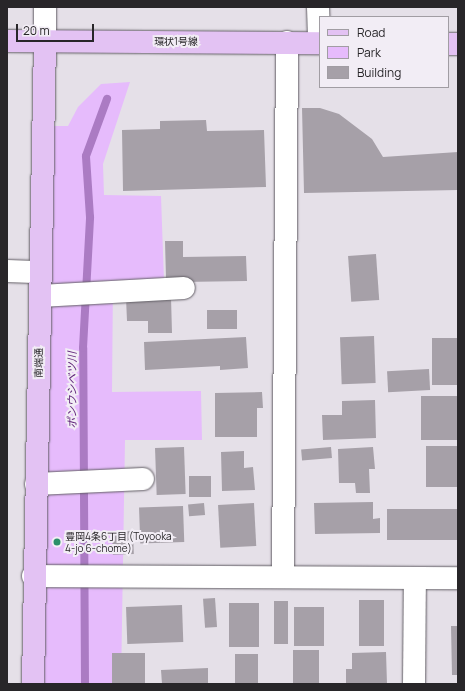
<!DOCTYPE html>
<html>
<head>
<meta charset="utf-8">
<style>
  body { margin:0 }
  #map { position:relative; width:465px; height:691px; overflow:hidden; background:#e5e0e8; font-family:Manrope,"Noto Sans JP",sans-serif }
  div>[style] { position:absolute }
  .green>* { inset:0; background:#e6bbfc }
  .stream>* { height:8px; margin:-4px; padding:0 4px; transform-origin:4px; border-radius:4px; background:#ab7bc3 }
  .building>* { inset:0; background:#a6a0a8; transform-origin:0 0 }
  .roads { filter:drop-shadow(0 0 1px #625e65) drop-shadow(0 0 1px #625e65) }
  .minor>* { height:22px; margin:-11px; padding:0 11px; transform-origin:11px; border-radius:11px; background:#fff }
  .major>* { height:22px; margin:-11px; padding:0 11px; transform-origin:11px; border-radius:11px; background:#e3c2f3 }
  .dots>* { width:11px; height:11px; translate:-50% -50%; box-sizing:border-box; border:2px solid #f2edf5; border-radius:50% }
  span { translate:-50% -50%; white-space:nowrap; text-align:center; line-height:1.15; -webkit-text-stroke:4px #f2edf5; paint-order:stroke }
  .street-label { font-size:10px; color:#282629 }
  .poi-label { font-size:10px; color:#282629 }
  .left { translate:0 -50%; text-align:left }
  .water-label { font-size:11px; color:#5f2279; font-style:italic }
  .frame { position:absolute; inset:0; border:8px solid #282629; pointer-events:none }
  .legend { position:absolute; left:319px; top:16px; width:130px; height:72px; box-sizing:border-box; background:#f2edf5; border:1px solid #a19da3; margin:0; padding:5px 7px; list-style:none; font-size:12px; color:#282629 }
  .legend li { display:flex; align-items:center; gap:8px; height:20px }
  .legend b { width:20px; border:1px solid #a19da3 }
  .scale { position:absolute; left:16px; top:24px; width:78px; height:18px; box-sizing:border-box; border:2px solid #282629; border-top:0; padding-left:5px; font-size:12px; line-height:14px; white-space:nowrap; color:#282629; -webkit-text-stroke:3px #f2edf5; paint-order:stroke }
</style>
</head>
<body>
<div id="map">
  <div class="green">
    <i style="clip-path:polygon(130px 82px,103px 164px,104px 195px,161px 196px,164px 281px,113px 281px,112px 392px,201px 391px,202px 440px,125px 440px,121px 684px,33px 684px,43px 126px,68px 126px,78px 107px,101px 84px)"></i>
  </div>
  <div class="stream">
    <i style="left:85px;top:684px;width:336px;rotate:-90.3deg"></i>
    <i style="left:83px;top:348px;width:131px;rotate:-86.9deg"></i>
    <i style="left:90px;top:217px;width:61px;rotate:-93.8deg"></i>
    <i style="left:86px;top:156px;width:61px;rotate:-69.8deg"></i>
  </div>
  <div class="building">
    <i style="clip-path:polygon(302px 108px,320px 108px,339px 114px,372px 139px,383px 157px,458px 152px,458px 190px,304px 193px)"></i>
    <i style="clip-path:polygon(206px 120px,207px 131px,264px 130px,266px 187px,123px 191px,122px 130px,160px 129px,160px 121px)"></i>
    <i style="clip-path:polygon(165px 241px,183px 241px,183px 257px,246px 256px,247px 281px,182px 282px,166px 278px)"></i>
    <i style="left:376px;top:254px;width:46px;height:28px;rotate:86deg"></i>
    <i style="clip-path:polygon(171px 297px,172px 333px,148px 333px,148px 321px,127px 321px,126px 298px)"></i>
    <i style="left:237px;top:310px;width:19px;height:30px;rotate:90deg"></i>
    <i style="left:374px;top:336px;width:47px;height:34px;rotate:88deg"></i>
    <i style="clip-path:polygon(246px 337px,248px 368px,220px 370px,220px 366px,145px 370px,144px 342px)"></i>
    <i style="left:432px;top:338px;width:26px;height:47px"></i>
    <i style="left:429px;top:369px;width:21px;height:42px;rotate:87deg"></i>
    <i style="clip-path:polygon(262px 392px,263px 408px,257px 408px,257px 437px,215px 437px,215px 393px)"></i>
    <i style="left:458px;top:396px;width:44px;height:37px;rotate:90deg"></i>
    <i style="clip-path:polygon(375px 400px,376px 438px,323px 440px,322px 415px,342px 415px,342px 401px)"></i>
    <i style="left:458px;top:446px;width:41px;height:32px;rotate:90deg"></i>
    <i style="left:184px;top:447px;width:47px;height:29px;rotate:88deg"></i>
    <i style="left:331px;top:447px;width:11px;height:30px;rotate:85deg"></i>
    <i style="clip-path:polygon(373px 447px,375px 469px,369px 469px,370px 493px,356px 493px,355px 483px,339px 483px,338px 449px)"></i>
    <i style="clip-path:polygon(244px 451px,244px 468px,253px 467px,255px 490px,222px 491px,221px 452px)"></i>
    <i style="left:189px;top:476px;width:22px;height:21px"></i>
    <i style="clip-path:polygon(373px 502px,373px 519px,380px 518px,380px 533px,315px 534px,314px 503px)"></i>
    <i style="left:204px;top:503px;width:12px;height:16px;rotate:85deg"></i>
    <i style="left:254px;top:503px;width:43px;height:36px;rotate:87deg"></i>
    <i style="left:183px;top:506px;width:36px;height:44px;rotate:88deg"></i>
    <i style="left:387px;top:509px;width:71px;height:31px"></i>
    <i style="left:133px;top:531px;width:23px;height:21px;rotate:88deg"></i>
    <i style="left:215px;top:598px;width:29px;height:12px;rotate:86deg"></i>
    <i style="left:359px;top:600px;width:25px;height:46px"></i>
    <i style="left:274px;top:601px;width:14px;height:43px"></i>
    <i style="left:229px;top:603px;width:30px;height:44px"></i>
    <i style="left:182px;top:605px;width:37px;height:56px;rotate:88deg"></i>
    <i style="left:294px;top:607px;width:30px;height:39px"></i>
    <i style="clip-path:polygon(451px 626px,458px 626px,458px 675px,452px 675px)"></i>
    <i style="left:319px;top:650px;width:33px;height:26px;rotate:90deg"></i>
    <i style="clip-path:polygon(386px 652px,387px 684px,346px 684px,346px 669px,352px 669px,352px 653px)"></i>
    <i style="left:112px;top:653px;width:33px;height:31px"></i>
    <i style="left:258px;top:654px;width:30px;height:23px;rotate:90deg"></i>
    <i style="clip-path:polygon(208px 668px,208px 684px,162px 684px,161px 670px)"></i>
  </div>
  <div class="roads">
    <div class="minor">
      <i style="left:318px;top:7px;width:36px;rotate:88deg"></i>
      <i style="left:45px;top:41px;width:34px;rotate:-90deg"></i>
      <i style="left:7px;top:271px;width:34px;rotate:2deg"></i>
      <i style="left:40px;top:296px;width:144px;rotate:-3.2deg"></i>
      <i style="left:36px;top:484px;width:107px;rotate:-2.7deg"></i>
      <i style="left:33px;top:576px;width:425px;rotate:0.3deg"></i>
      <i style="left:283px;top:576px;width:534px;rotate:-89.57deg"></i>
      <i style="left:414px;top:684px;width:105px;rotate:-89.5deg"></i>
    </div>
    <div class="major">
      <i style="left:7px;top:41px;width:313px;rotate:0.4deg"></i>
      <i style="left:448px;top:44px;width:10px"></i>
      <i style="left:33px;top:684px;width:643px;rotate:-88.93deg"></i>
    </div>
  </div>
  <div class="dots">
    <i style="left:57px;top:542px;background:#2c8f6a"></i>
  </div>
  <div class="street-label">
    <span style="left:176px;top:42px">環状1号線</span>
    <span style="left:39px;top:363px;rotate:-89deg">南端通</span>
  </div>
  <div class="poi-label">
    <span class="left" style="left:65px;top:542px">豊岡4条6丁目 (Toyooka<br>4-jo 6-chome)</span>
  </div>
  <div class="water-label">
    <span style="left:72px;top:390px;rotate:-90deg">ポンウシベツ川</span>
  </div>
  <div class="frame"></div>
  <ul class="legend">
  <li><b style="height:5px;background:#e3c2f3"></b>Road</li>
  <li><b style="height:11px;background:#e6bbfc"></b>Park</li>
  <li><b style="height:11px;background:#a6a0a8"></b>Building</li>
  </ul>
  <div class="scale">20 m</div>
</div>
</body>
</html>
